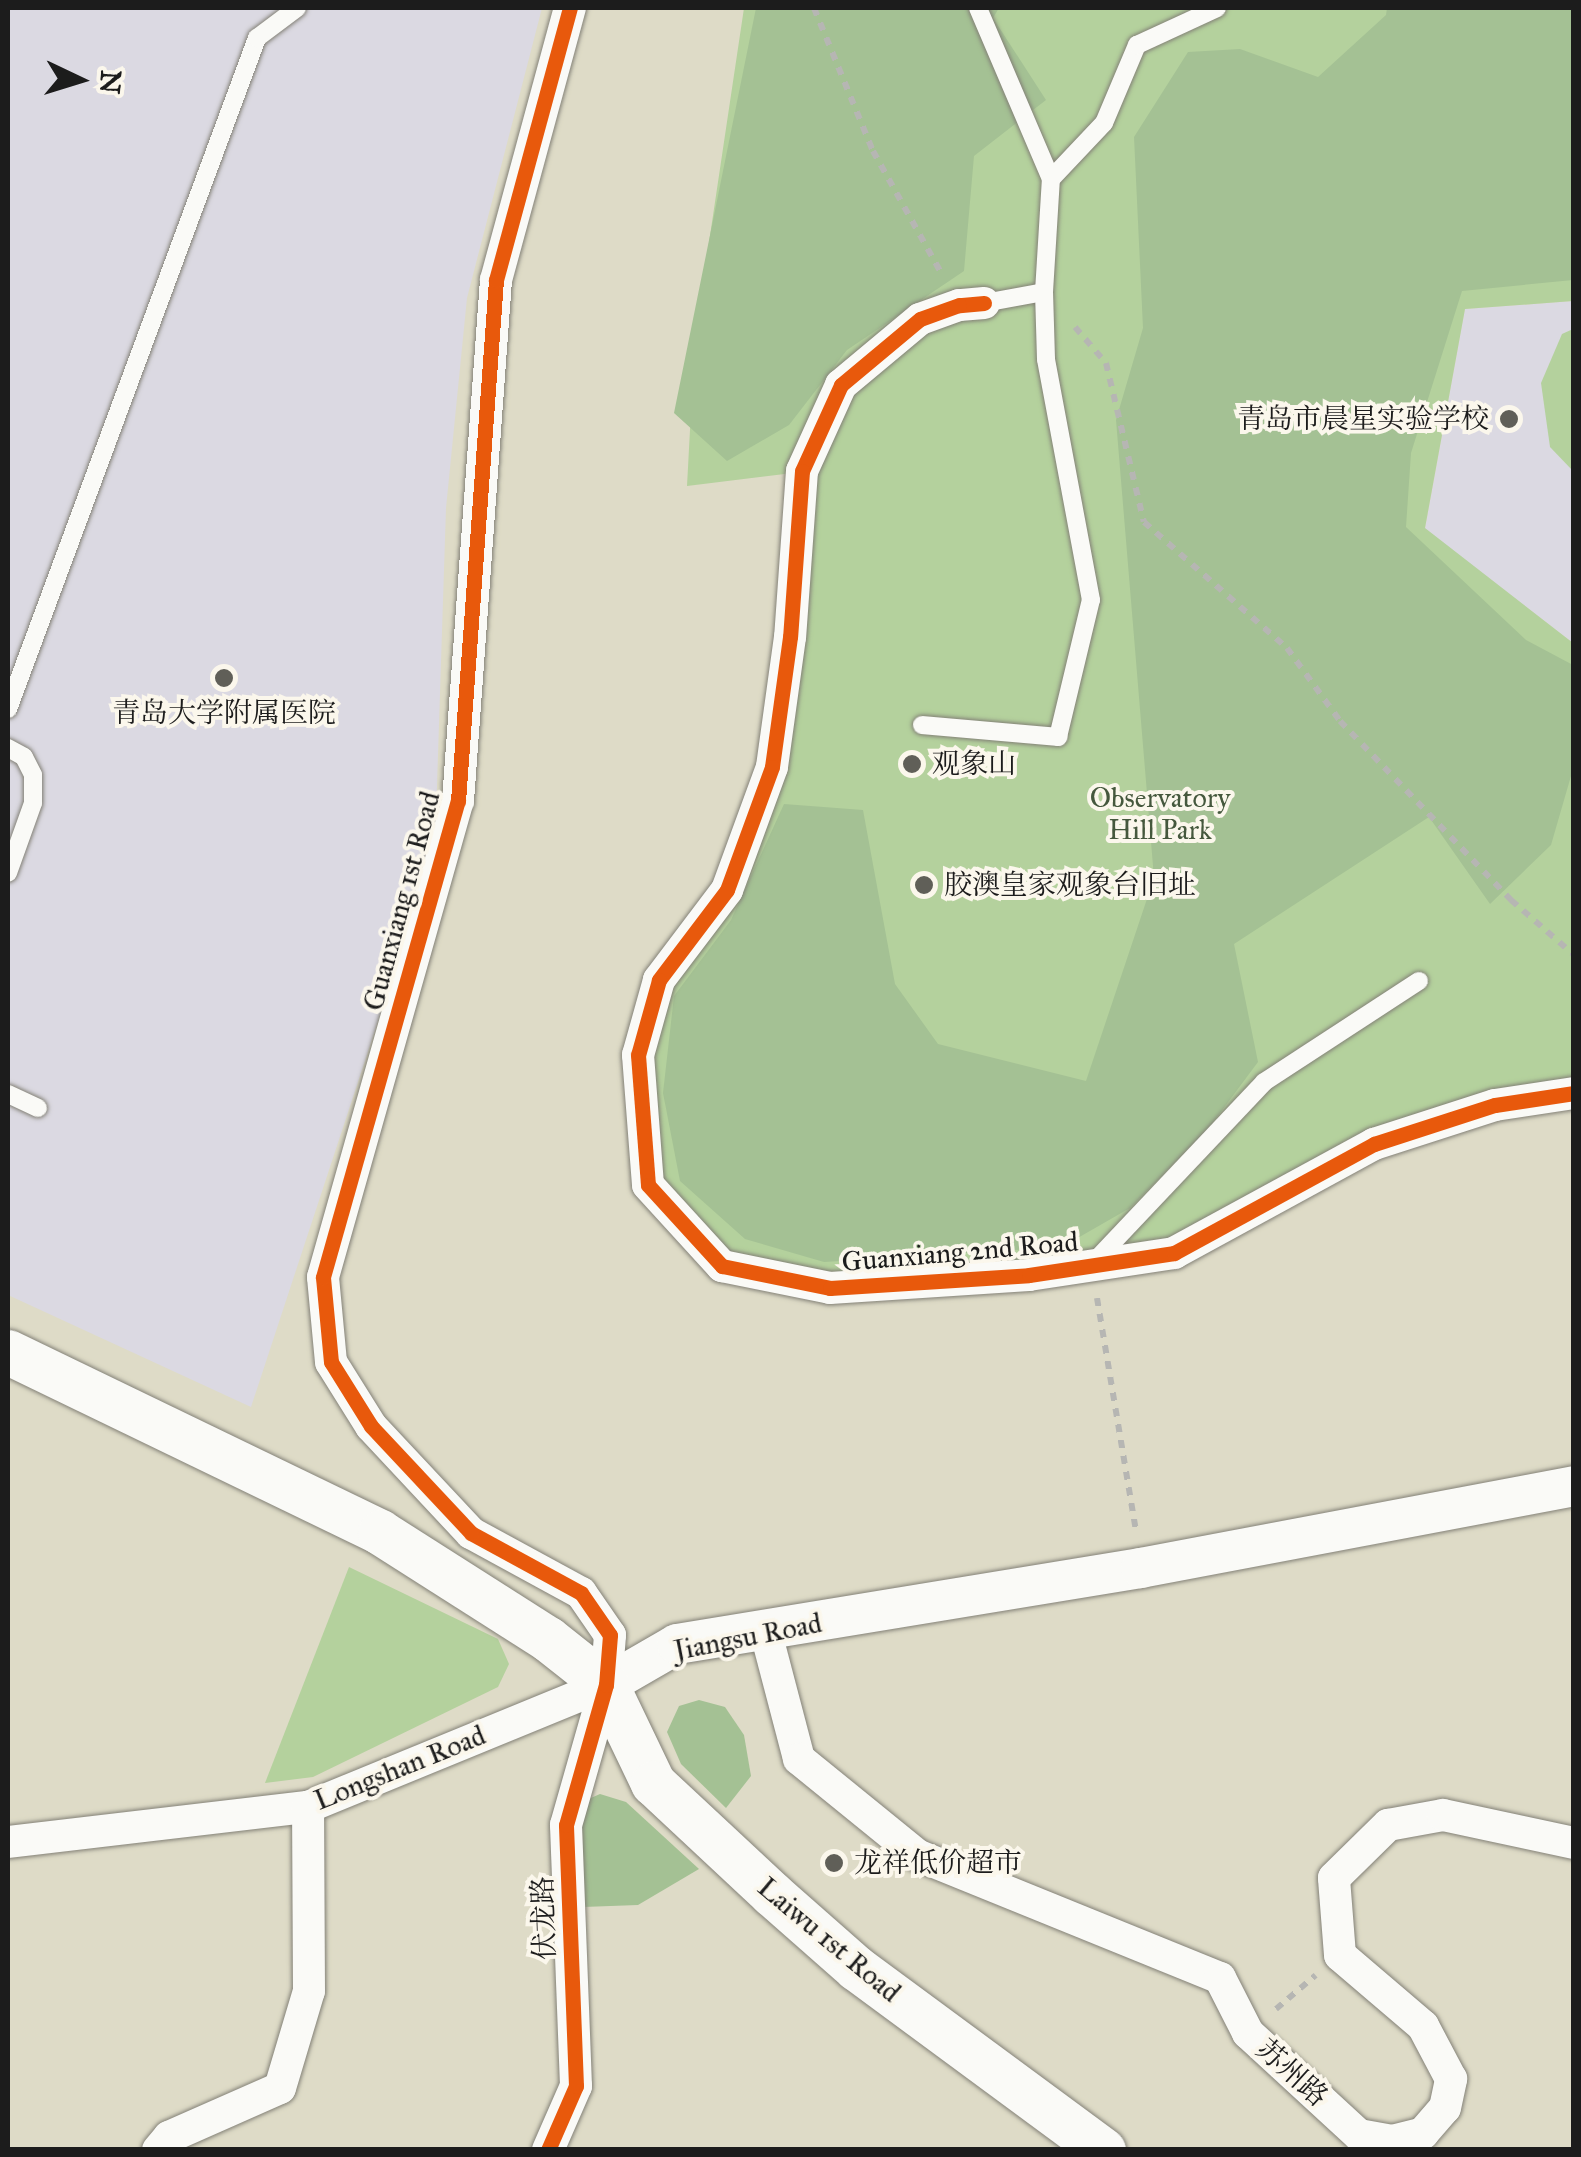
<!DOCTYPE html>
<html>
<head>
<meta charset="utf-8">
<style>
  body { margin:0 }
  #map { position:relative; width:1581px; height:2157px; overflow:hidden; background:#dedbc7; font-family:"IM FELL Great Primer","Noto Serif SC",serif }
  div>[style] { position:absolute }
  .built>* { inset:0; background:#dbd9e2 }
  .green>* { inset:0; background:#b4d19d }
  .forest>* { inset:0; background:#a4c194 }
  .path>* { height:6px; margin-top:-3px; transform-origin:0; background:repeating-linear-gradient(90deg,#b6b6b3 0 8px,transparent 0 16px) }
  .roads { filter:drop-shadow(0 0 2px #838177) drop-shadow(0 0 2px #838177) }
  .service>* { height:18px; margin:-9px; padding:0 9px; transform-origin:9px; border-radius:9px; background:#fafaf7 }
  .minor>* { height:32px; margin:-16px; padding:0 16px; transform-origin:16px; border-radius:16px; background:#fafaf7 }
  .tertiary>* { height:40px; margin:-20px; padding:0 20px; transform-origin:20px; border-radius:20px; background:#fafaf7 }
  .secondary>* { height:45px; margin:-22.5px; padding:0 22.5px; transform-origin:22.5px; border-radius:22.5px; background:#fafaf7 }
  .cycleway>* { height:15px; margin:-7.5px; padding:0 7.5px; transform-origin:7.5px; border-radius:7.5px; background:#e8590c }
  .dots>* { width:28px; height:28px; translate:-50% -50%; box-sizing:border-box; border:5px solid #fbf7ec; border-radius:50% }
  span { translate:-50% -50%; white-space:nowrap; text-align:center; line-height:1.15; -webkit-text-stroke:8px #fbf7ec; paint-order:stroke }
  .poi-label { font-size:28px; color:#1c1c1c }
  .right { translate:-100% -50%; text-align:right }
  .left { translate:0 -50%; text-align:left }
  .park-label { font-size:28px; color:#45583d }
  .street-label { font-size:28px; color:#1c1c1c }
  .frame { position:absolute; inset:0; border:10px solid #1c1c1c; pointer-events:none }
  .north { position:absolute; left:30px; top:30px; width:100px; height:100px; -webkit-text-stroke:8px #fbf7ec; paint-order:stroke; rotate:94deg; font-size:28px; font-weight:700; line-height:40px; text-align:center; color:#1c1c1c }
  .north::after { content:''; display:block; margin:auto; width:35px; height:45px; background:#1c1c1c; clip-path:polygon(50% 0,100% 100%,50% 72%,0 100%) }
</style>
</head>
<body>
<div id="map">
  <div class="built">
    <i style="clip-path:polygon(8px 8px,542px 8px,467px 298px,446px 508px,435px 848px,251px 1407px,8px 1295px)"></i>
    <i style="clip-path:polygon(1573px 301px,1573px 643px,1425px 529px,1465px 309px)"></i>
  </div>
  <div class="green">
    <i style="clip-path:polygon(744px 8px,1573px 8px,1573px 301px,1465px 309px,1425px 528px,1573px 643px,1573px 1093px,1495px 1105px,1174px 1253px,830px 1288px,722px 1266px,648px 1185px,638px 1055px,659px 980px,727px 890px,772px 767px,801px 472px,687px 486px,695px 336px)"></i>
    <i style="clip-path:polygon(1573px 329px,1573px 471px,1550px 447px,1541px 383px,1562px 334px)"></i>
    <i style="clip-path:polygon(349px 1567px,498px 1639px,509px 1664px,498px 1687px,313px 1777px,265px 1783px)"></i>
  </div>
  <div class="forest">
    <i style="clip-path:polygon(756px 8px,999px 8px,993px 18px,1046px 100px,974px 156px,964px 271px,847px 350px,789px 425px,727px 461px,674px 413px)"></i>
    <i style="clip-path:polygon(1387px 8px,1573px 8px,1573px 280px,1462px 291px,1411px 453px,1406px 527px,1526px 640px,1573px 665px,1573px 769px,1551px 845px,1490px 904px,1429px 817px,1234px 944px,1258px 1062px,1208px 1129px,1130px 1208px,1062px 1247px,824px 1262px,745px 1239px,680px 1181px,663px 1093px,674px 996px,731px 920px,784px 804px,863px 810px,895px 984px,938px 1044px,1086px 1081px,1154px 878px,1116px 420px,1143px 328px,1134px 137px,1188px 52px,1240px 49px,1318px 77px,1386px 15px)"></i>
    <i style="clip-path:polygon(699px 1700px,725px 1707px,744px 1735px,751px 1776px,726px 1808px,681px 1764px,667px 1732px,679px 1706px)"></i>
    <i style="clip-path:polygon(600px 1794px,626px 1802px,699px 1869px,638px 1905px,583px 1907px,577px 1829px,584px 1801px)"></i>
  </div>
  <div class="path">
    <i style="left:814px;top:8px;width:155px;rotate:67.6deg"></i>
    <i style="left:873px;top:151px;width:143px;rotate:60.8deg"></i>
    <i style="left:1075px;top:327px;width:48px;rotate:49.3deg"></i>
    <i style="left:1106px;top:363px;width:163px;rotate:76.6deg"></i>
    <i style="left:1144px;top:522px;width:191px;rotate:41.4deg"></i>
    <i style="left:1287px;top:648px;width:90px;rotate:54deg"></i>
    <i style="left:1340px;top:721px;width:248px;rotate:46.3deg"></i>
    <i style="left:1511px;top:900px;width:84px;rotate:41.1deg"></i>
    <i style="left:1097px;top:1298px;width:237px;rotate:80.5deg"></i>
    <i style="left:1276px;top:2009px;width:52px;rotate:-40.4deg"></i>
  </div>
  <div class="roads">
    <div class="service">
      <i style="left:978px;top:8px;width:186px;rotate:66.9deg"></i>
      <i style="left:984px;top:303px;width:61px;rotate:-10.4deg"></i>
      <i style="left:1044px;top:292px;width:113px;rotate:-86.5deg"></i>
      <i style="left:1051px;top:179px;width:77px;rotate:-46.6deg"></i>
      <i style="left:1104px;top:123px;width:85px;rotate:-67.1deg"></i>
      <i style="left:1137px;top:45px;width:88px;rotate:-24.8deg"></i>
      <i style="left:8px;top:709px;width:716px;rotate:-69.64deg"></i>
      <i style="left:257px;top:38px;width:50px;rotate:-36.9deg"></i>
      <i style="left:922px;top:725px;width:137px;rotate:5deg"></i>
      <i style="left:1058px;top:737px;width:141px;rotate:-76.5deg"></i>
      <i style="left:1091px;top:600px;width:245px;rotate:-100.6deg"></i>
      <i style="left:1046px;top:359px;width:67px;rotate:-91.7deg"></i>
      <i style="left:8px;top:748px;width:18px;rotate:29deg"></i>
      <i style="left:24px;top:757px;width:20px;rotate:63deg"></i>
      <i style="left:33px;top:775px;width:28px;rotate:90deg"></i>
      <i style="left:33px;top:803px;width:74px;rotate:109.7deg"></i>
      <i style="left:8px;top:1094px;width:33px;rotate:25deg"></i>
      <i style="left:1095px;top:1261px;width:246px;rotate:-46.6deg"></i>
      <i style="left:1264px;top:1082px;width:185px;rotate:-33.1deg"></i>
    </div>
    <div class="minor">
      <i style="left:984px;top:303px;width:25px;rotate:175deg"></i>
      <i style="left:959px;top:305px;width:41px;rotate:160.3deg"></i>
      <i style="left:920px;top:319px;width:103px;rotate:140.1deg"></i>
      <i style="left:841px;top:385px;width:94px;rotate:114.4deg"></i>
      <i style="left:802px;top:471px;width:166px;rotate:94.1deg"></i>
      <i style="left:790px;top:637px;width:131px;rotate:97.9deg"></i>
      <i style="left:772px;top:767px;width:131px;rotate:110.1deg"></i>
      <i style="left:727px;top:890px;width:113px;rotate:127.1deg"></i>
      <i style="left:659px;top:980px;width:78px;rotate:105.6deg"></i>
      <i style="left:638px;top:1055px;width:130px;rotate:85.6deg"></i>
      <i style="left:648px;top:1185px;width:110px;rotate:47.6deg"></i>
      <i style="left:722px;top:1266px;width:110px;rotate:11.5deg"></i>
      <i style="left:830px;top:1288px;width:199px;rotate:-3.7deg"></i>
      <i style="left:1029px;top:1275px;width:147px;rotate:-8.6deg"></i>
      <i style="left:1174px;top:1253px;width:228px;rotate:-28.6deg"></i>
      <i style="left:1374px;top:1144px;width:127px;rotate:-17.9deg"></i>
      <i style="left:1495px;top:1105px;width:80px;rotate:-8.6deg"></i>
      <i style="left:766px;top:1633px;width:130px;rotate:75.3deg"></i>
      <i style="left:799px;top:1759px;width:152px;rotate:39.1deg"></i>
      <i style="left:917px;top:1855px;width:327px;rotate:22.1deg"></i>
      <i style="left:1220px;top:1978px;width:62px;rotate:63deg"></i>
      <i style="left:1248px;top:2033px;width:151px;rotate:42.6deg"></i>
      <i style="left:1359px;top:2135px;width:34px;rotate:10deg"></i>
      <i style="left:1392px;top:2141px;width:32px;rotate:-14deg"></i>
      <i style="left:1423px;top:2133px;width:33px;rotate:-49deg"></i>
      <i style="left:1445px;top:2108px;width:30px;rotate:-78deg"></i>
      <i style="left:1451px;top:2079px;width:60px;rotate:-117.8deg"></i>
      <i style="left:1423px;top:2026px;width:109px;rotate:-139.5deg"></i>
      <i style="left:1340px;top:1955px;width:77px;rotate:-94.5deg"></i>
      <i style="left:1334px;top:1878px;width:76px;rotate:-44.5deg"></i>
      <i style="left:1388px;top:1825px;width:56px;rotate:-10.3deg"></i>
      <i style="left:1443px;top:1815px;width:134px;rotate:12.1deg"></i>
      <i style="left:8px;top:1842px;width:302px;rotate:-6.7deg"></i>
      <i style="left:308px;top:1807px;width:322px;rotate:-22.3deg"></i>
      <i style="left:158px;top:2150px;width:17px;rotate:-50deg"></i>
      <i style="left:169px;top:2137px;width:121px;rotate:-23.8deg"></i>
      <i style="left:280px;top:2088px;width:101px;rotate:-73.4deg"></i>
      <i style="left:309px;top:1991px;width:184px;rotate:-90.3deg"></i>
      <i style="left:548px;top:2150px;width:70px;rotate:-66.4deg"></i>
      <i style="left:576px;top:2086px;width:261px;rotate:-92.2deg"></i>
      <i style="left:566px;top:1825px;width:146px;rotate:-74.1deg"></i>
      <i style="left:606px;top:1685px;width:50px;rotate:-85.4deg"></i>
      <i style="left:610px;top:1635px;width:51px;rotate:-124.6deg"></i>
      <i style="left:581px;top:1593px;width:125px;rotate:-151.4deg"></i>
      <i style="left:471px;top:1533px;width:146px;rotate:-133.1deg"></i>
      <i style="left:371px;top:1426px;width:75px;rotate:-122deg"></i>
      <i style="left:331px;top:1362px;width:85px;rotate:-95.4deg"></i>
      <i style="left:323px;top:1277px;width:495px;rotate:-74.2deg"></i>
      <i style="left:458px;top:801px;width:522px;rotate:-85.83deg"></i>
      <i style="left:496px;top:280px;width:282px;rotate:-74.8deg"></i>
    </div>
    <div class="tertiary">
      <i style="left:606px;top:1685px;width:82px;rotate:-30deg"></i>
      <i style="left:677px;top:1644px;width:470px;rotate:-9.3deg"></i>
      <i style="left:1141px;top:1568px;width:441px;rotate:-10.7deg"></i>
    </div>
    <div class="secondary">
      <i style="left:8px;top:1352px;width:413px;rotate:25.8deg"></i>
      <i style="left:380px;top:1532px;width:199px;rotate:32.5deg"></i>
      <i style="left:548px;top:1639px;width:74px;rotate:38.4deg"></i>
      <i style="left:606px;top:1685px;width:109px;rotate:64.4deg"></i>
      <i style="left:653px;top:1783px;width:163px;rotate:43deg"></i>
      <i style="left:772px;top:1894px;width:112px;rotate:41.4deg"></i>
      <i style="left:856px;top:1968px;width:307px;rotate:36.4deg"></i>
    </div>
  </div>
  <div class="cycleway">
    <i style="left:984px;top:303px;width:25px;rotate:175deg"></i>
    <i style="left:959px;top:305px;width:41px;rotate:160.3deg"></i>
    <i style="left:920px;top:319px;width:103px;rotate:140.1deg"></i>
    <i style="left:841px;top:385px;width:94px;rotate:114.4deg"></i>
    <i style="left:802px;top:471px;width:166px;rotate:94.1deg"></i>
    <i style="left:790px;top:637px;width:131px;rotate:97.9deg"></i>
    <i style="left:772px;top:767px;width:131px;rotate:110.1deg"></i>
    <i style="left:727px;top:890px;width:113px;rotate:127.1deg"></i>
    <i style="left:659px;top:980px;width:78px;rotate:105.6deg"></i>
    <i style="left:638px;top:1055px;width:130px;rotate:85.6deg"></i>
    <i style="left:648px;top:1185px;width:110px;rotate:47.6deg"></i>
    <i style="left:722px;top:1266px;width:110px;rotate:11.5deg"></i>
    <i style="left:830px;top:1288px;width:199px;rotate:-3.7deg"></i>
    <i style="left:1029px;top:1275px;width:147px;rotate:-8.6deg"></i>
    <i style="left:1174px;top:1253px;width:228px;rotate:-28.6deg"></i>
    <i style="left:1374px;top:1144px;width:127px;rotate:-17.9deg"></i>
    <i style="left:1495px;top:1105px;width:80px;rotate:-8.6deg"></i>
    <i style="left:548px;top:2150px;width:70px;rotate:-66.4deg"></i>
    <i style="left:576px;top:2086px;width:261px;rotate:-92.2deg"></i>
    <i style="left:566px;top:1825px;width:146px;rotate:-74.1deg"></i>
    <i style="left:606px;top:1685px;width:50px;rotate:-85.4deg"></i>
    <i style="left:610px;top:1635px;width:51px;rotate:-124.6deg"></i>
    <i style="left:581px;top:1593px;width:125px;rotate:-151.4deg"></i>
    <i style="left:471px;top:1533px;width:146px;rotate:-133.1deg"></i>
    <i style="left:371px;top:1426px;width:75px;rotate:-122deg"></i>
    <i style="left:331px;top:1362px;width:85px;rotate:-95.4deg"></i>
    <i style="left:323px;top:1277px;width:495px;rotate:-74.2deg"></i>
    <i style="left:458px;top:801px;width:522px;rotate:-85.83deg"></i>
    <i style="left:496px;top:280px;width:282px;rotate:-74.8deg"></i>
  </div>
  <div class="dots">
    <i style="left:1509px;top:419px;background:#605f58"></i>
    <i style="left:224px;top:678px;background:#605f58"></i>
    <i style="left:912px;top:764px;background:#605f58"></i>
    <i style="left:924px;top:885px;background:#605f58"></i>
    <i style="left:834px;top:1863px;background:#605f58"></i>
  </div>
  <div class="poi-label">
    <span class="right" style="left:1489px;top:419px">青岛市晨星实验学校</span>
    <span style="left:224px;top:713px">青岛大学附属医院</span>
    <span class="left" style="left:932px;top:764px">观象山</span>
    <span class="left" style="left:944px;top:885px">胶澳皇家观象台旧址</span>
    <span class="left" style="left:854px;top:1863px">龙祥低价超市</span>
  </div>
  <div class="park-label">
    <span style="left:1160px;top:814px">Observatory<br>Hill Park</span>
  </div>
  <div class="street-label">
    <span style="left:402px;top:901px;rotate:-75deg">Guanxiang 1st Road</span>
    <span style="left:960px;top:1252px;rotate:-5deg">Guanxiang 2nd Road</span>
    <span style="left:748px;top:1637px;rotate:-11deg">Jiangsu Road</span>
    <span style="left:400px;top:1768px;rotate:-22deg">Longshan Road</span>
    <span style="left:544px;top:1918px;rotate:-92deg">伏龙路</span>
    <span style="left:829px;top:1940px;rotate:40deg">Laiwu 1st Road</span>
    <span style="left:1292px;top:2073px;rotate:42deg">苏州路</span>
  </div>
  <div class="frame"></div>
  <div class="north">N</div>
</div>
</body>
</html>
